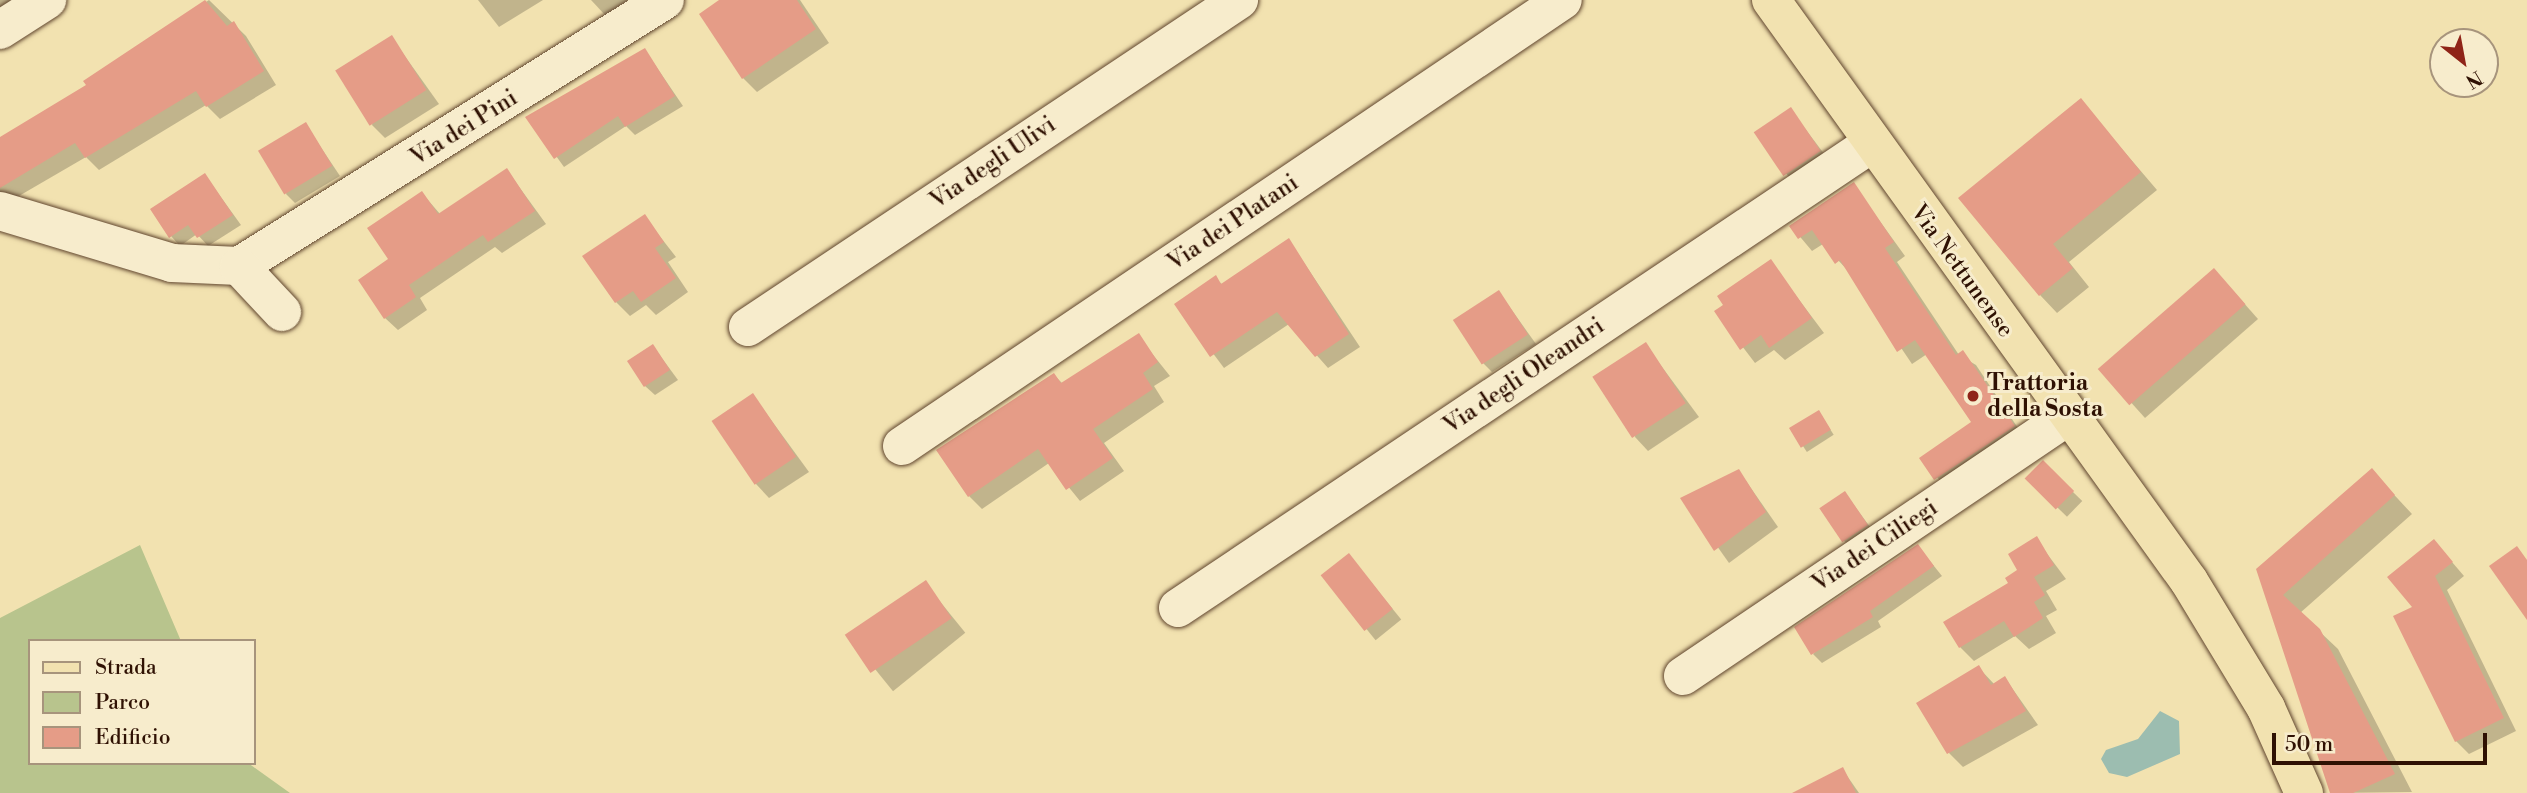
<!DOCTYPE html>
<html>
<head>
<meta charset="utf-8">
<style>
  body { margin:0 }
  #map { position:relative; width:2527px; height:793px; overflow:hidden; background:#f2e2b0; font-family:"Libre Bodoni",serif }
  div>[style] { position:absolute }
  .green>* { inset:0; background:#b8c48d }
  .water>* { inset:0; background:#9cbdb0 }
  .shadow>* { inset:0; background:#0003; transform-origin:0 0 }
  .building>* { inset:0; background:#e59c87; transform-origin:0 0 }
  .roads { filter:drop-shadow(0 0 2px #60452e) drop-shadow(0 0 2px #60452e) }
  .minor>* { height:38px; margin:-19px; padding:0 19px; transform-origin:19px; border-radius:19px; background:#f7eccc }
  .major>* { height:38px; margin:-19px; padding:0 19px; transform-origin:19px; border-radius:19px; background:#f2e2b0 }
  .dots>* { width:19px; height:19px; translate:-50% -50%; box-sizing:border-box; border:4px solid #f7eccc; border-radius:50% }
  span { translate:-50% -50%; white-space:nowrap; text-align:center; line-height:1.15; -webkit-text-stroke:6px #f7eccc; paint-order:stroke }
  .street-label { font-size:23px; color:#2f1103 }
  .poi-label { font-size:23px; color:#2f1103; font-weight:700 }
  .left { translate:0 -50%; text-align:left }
  .legend { position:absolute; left:28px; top:639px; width:228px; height:126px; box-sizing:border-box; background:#f7eccc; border:2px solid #a7947c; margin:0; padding:9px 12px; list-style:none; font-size:21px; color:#2f1103 }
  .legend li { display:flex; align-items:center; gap:14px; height:35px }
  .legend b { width:35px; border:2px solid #a7947c }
  .north { position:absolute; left:2429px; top:28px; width:70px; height:70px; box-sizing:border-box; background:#f7eccc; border:2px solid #a7947c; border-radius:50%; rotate:149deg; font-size:19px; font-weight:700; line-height:28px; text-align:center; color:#2f1103 }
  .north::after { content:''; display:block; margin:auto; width:24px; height:32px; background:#8f2418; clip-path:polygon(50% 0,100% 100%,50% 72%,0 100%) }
  .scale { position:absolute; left:2272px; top:733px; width:215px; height:32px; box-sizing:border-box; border:4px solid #2f1103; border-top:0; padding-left:9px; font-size:21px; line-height:24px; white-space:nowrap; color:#2f1103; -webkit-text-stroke:5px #f7eccc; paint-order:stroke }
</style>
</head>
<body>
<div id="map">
  <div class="green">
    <i style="clip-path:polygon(140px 545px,181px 641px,30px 641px,30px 763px,248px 763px,290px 793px,0 793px,0 618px)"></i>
  </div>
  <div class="water">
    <i style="clip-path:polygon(2160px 711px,2179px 721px,2180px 754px,2127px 777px,2109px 773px,2101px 759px,2106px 750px,2138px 739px)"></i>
  </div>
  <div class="shadow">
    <i style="clip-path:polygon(0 0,38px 0,0 23px)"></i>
    <i style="clip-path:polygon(209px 0,246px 36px,276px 85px,220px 119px,206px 105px,99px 170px,86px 157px,0 207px,0 139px,89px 86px,86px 81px)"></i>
    <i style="clip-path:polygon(478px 0,543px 0,499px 27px)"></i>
    <i style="clip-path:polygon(591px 0,628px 0,605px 15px)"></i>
    <i style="clip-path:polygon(722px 0,800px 0,829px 43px,757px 92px,743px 78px)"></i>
    <i style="clip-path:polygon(392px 38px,439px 104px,385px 138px,372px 125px)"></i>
    <i style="clip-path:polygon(645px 50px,683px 106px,635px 135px,626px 126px,564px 167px,528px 117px)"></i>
    <i style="clip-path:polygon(2081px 101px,2157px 190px,2069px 262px,2089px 287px,2057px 313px,2040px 295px)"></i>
    <i style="left:1791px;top:110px;width:64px;height:42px;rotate:53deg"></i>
    <i style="clip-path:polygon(306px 125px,340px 176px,295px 203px,286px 194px)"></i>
    <i style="clip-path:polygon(507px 170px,546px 224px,502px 253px,495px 247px,420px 298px,427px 310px,398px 330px,385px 318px,391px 260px,422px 193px,440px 214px)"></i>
    <i style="clip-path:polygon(205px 175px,241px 225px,208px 246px,197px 234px,180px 246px,171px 236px)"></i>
    <i style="clip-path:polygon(1853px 184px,1905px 256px,1897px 262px,1959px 355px,1976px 365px,2026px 440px,1949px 492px,1922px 458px,1973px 423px,1927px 354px,1912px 364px,1851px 274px,1823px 244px,1812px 251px,1791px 226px)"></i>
    <i style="clip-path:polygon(644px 216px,676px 257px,668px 262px,688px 292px,656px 315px,646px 305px,630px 316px,616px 302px)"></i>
    <i style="clip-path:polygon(1289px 240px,1360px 347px,1328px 368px,1289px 324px,1224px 368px,1176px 304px,1215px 278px,1223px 285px)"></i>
    <i style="clip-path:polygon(1770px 261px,1824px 333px,1785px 360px,1774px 350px,1755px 363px,1716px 312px)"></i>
    <i style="clip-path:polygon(2227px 284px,2258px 319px,2145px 418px,2101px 369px)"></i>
    <i style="clip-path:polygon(1499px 292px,1536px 344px,1492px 372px,1483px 363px)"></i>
    <i style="clip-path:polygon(1138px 336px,1170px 376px,1154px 386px,1164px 402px,1104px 443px,1124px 471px,1080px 501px,1049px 463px,982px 509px,969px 496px,1054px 375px,1063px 384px)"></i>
    <i style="clip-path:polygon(1645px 344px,1699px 417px,1648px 451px,1635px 437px)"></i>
    <i style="clip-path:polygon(653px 346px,678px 380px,655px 395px,645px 386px)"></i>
    <i style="clip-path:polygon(753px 395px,809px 472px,769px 498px,756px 484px)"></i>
    <i style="left:1819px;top:412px;width:27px;height:32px;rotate:57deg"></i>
    <i style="left:2042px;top:462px;width:56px;height:22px;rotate:44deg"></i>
    <i style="clip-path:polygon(1739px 471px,1778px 527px,1729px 563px,1683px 498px)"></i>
    <i style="clip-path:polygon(2372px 471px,2412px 514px,2300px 613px,2338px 649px,2412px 792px,2332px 793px,2258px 570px)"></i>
    <i style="clip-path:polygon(1845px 493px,1876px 535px,1854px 550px,1844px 541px)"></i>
    <i style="clip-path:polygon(2036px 539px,2066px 579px,2046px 591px,2057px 610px,2046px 616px,2056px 633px,2029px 649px,2015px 636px,1974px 661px,1960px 647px,2020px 571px)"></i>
    <i style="clip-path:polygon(2434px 541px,2464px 576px,2447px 590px,2516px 731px,2469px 754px,2456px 741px,2414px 608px)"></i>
    <i style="clip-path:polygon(1918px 546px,1942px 576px,1878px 621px,1881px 627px,1822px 663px,1813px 654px)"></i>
    <i style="left:1349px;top:555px;width:83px;height:33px;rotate:51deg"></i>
    <i style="left:925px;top:583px;width:64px;height:93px;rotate:51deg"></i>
    <i style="clip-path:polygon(1979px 668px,1995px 685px,2005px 678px,2038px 725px,1963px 767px,1949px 753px)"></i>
    <i style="clip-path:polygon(1843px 770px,1859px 793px,1802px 793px)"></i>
  </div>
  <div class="building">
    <i style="clip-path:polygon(205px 0,227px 26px,234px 21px,264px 71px,206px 107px,196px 91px,85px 158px,75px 143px,0 188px,0 137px,86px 85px,83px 81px)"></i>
    <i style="clip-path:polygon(719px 0,797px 0,816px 29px,742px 79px,699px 14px)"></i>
    <i style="left:392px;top:35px;width:65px;height:67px;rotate:58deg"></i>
    <i style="clip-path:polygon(645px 48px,675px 96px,625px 127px,618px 116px,554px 159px,525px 117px)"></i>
    <i style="clip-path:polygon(2081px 98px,2141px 172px,2053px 244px,2073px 268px,2039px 296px,1958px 198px)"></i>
    <i style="left:1791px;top:107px;width:53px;height:45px;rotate:56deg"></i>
    <i style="left:306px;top:122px;width:51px;height:56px;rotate:59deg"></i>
    <i style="clip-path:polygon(507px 168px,535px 211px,488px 242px,483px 235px,409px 285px,416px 297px,384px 319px,358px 280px,388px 259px,367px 228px,422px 191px,438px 214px)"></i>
    <i style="clip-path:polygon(205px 173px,233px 215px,197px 238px,188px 225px,169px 238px,150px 209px)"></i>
    <i style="clip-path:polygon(1854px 182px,1894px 242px,1885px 248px,1956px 355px,1963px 350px,2015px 426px,1934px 480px,1919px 458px,1971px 422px,1915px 340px,1897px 352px,1840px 260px,1835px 264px,1812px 230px,1798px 239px,1789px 226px)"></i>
    <i style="clip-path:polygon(645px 214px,664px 242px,655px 248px,676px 278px,641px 302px,633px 291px,615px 303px,582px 256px)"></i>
    <i style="clip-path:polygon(1289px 238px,1349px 334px,1315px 357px,1277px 312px,1210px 357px,1174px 304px,1216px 275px,1221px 284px)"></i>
    <i style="clip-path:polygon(1771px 259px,1812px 318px,1769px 348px,1761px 335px,1740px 350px,1714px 311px,1723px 305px,1717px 296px)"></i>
    <i style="left:2214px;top:268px;width:48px;height:154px;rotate:49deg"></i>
    <i style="left:1499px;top:290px;width:53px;height:55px;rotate:57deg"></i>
    <i style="clip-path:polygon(1139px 333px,1158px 362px,1143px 373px,1153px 389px,1093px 429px,1113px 458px,1066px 490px,1038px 449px,968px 497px,936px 450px,1054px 373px,1061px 383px)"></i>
    <i style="left:1646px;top:342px;width:73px;height:64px;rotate:57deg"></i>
    <i style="left:653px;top:344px;width:31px;height:31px;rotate:57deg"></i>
    <i style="left:753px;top:393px;width:77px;height:50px;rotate:56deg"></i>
    <i style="left:1819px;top:410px;width:23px;height:35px;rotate:59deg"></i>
    <i style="left:2043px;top:460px;width:44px;height:26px;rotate:45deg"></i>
    <i style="clip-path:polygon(2372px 468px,2395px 495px,2283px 595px,2320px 629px,2395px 774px,2353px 793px,2330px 793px,2256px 569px)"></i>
    <i style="clip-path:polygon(1739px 469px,1766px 512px,1714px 551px,1680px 498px)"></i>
    <i style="left:1845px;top:491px;width:41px;height:31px;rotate:56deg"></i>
    <i style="clip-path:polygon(2037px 536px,2054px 565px,2034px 577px,2045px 595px,2034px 602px,2043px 618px,2014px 637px,2004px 621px,1959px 648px,1943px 622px,2008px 583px,2005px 578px,2017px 570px,2008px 554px)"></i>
    <i style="clip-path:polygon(2434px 539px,2453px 562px,2435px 576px,2504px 718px,2455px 742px,2393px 616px,2412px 607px,2387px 577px)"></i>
    <i style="clip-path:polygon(1918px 544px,1934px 566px,1870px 611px,1873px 617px,1811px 655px,1794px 627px)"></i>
    <i style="clip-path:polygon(2517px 546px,2527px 560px,2527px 620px,2489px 566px)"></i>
    <i style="left:1349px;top:553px;width:71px;height:36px;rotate:52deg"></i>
    <i style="left:926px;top:580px;width:46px;height:98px;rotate:56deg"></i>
    <i style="clip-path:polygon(1979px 665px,1991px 685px,2005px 676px,2026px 711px,1947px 754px,1916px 703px)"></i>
    <i style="clip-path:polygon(1843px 767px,1856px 793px,1792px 793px)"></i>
  </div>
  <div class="roads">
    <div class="minor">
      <i style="left:0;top:30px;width:56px;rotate:-32.6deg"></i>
      <i style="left:0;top:211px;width:180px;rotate:16.8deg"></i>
      <i style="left:172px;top:263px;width:67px;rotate:2.6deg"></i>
      <i style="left:239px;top:266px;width:502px;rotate:-31.98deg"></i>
      <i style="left:239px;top:266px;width:63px;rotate:46.9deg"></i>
      <i style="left:748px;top:327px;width:590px;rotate:-33.66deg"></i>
      <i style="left:902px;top:446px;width:797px;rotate:-34.01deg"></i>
      <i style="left:1178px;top:608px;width:834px;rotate:-33.8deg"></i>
      <i style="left:1683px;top:676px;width:463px;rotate:-34deg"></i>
    </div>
    <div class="major">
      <i style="left:1771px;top:0;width:716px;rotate:54.27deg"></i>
      <i style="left:2189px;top:581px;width:149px;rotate:58.8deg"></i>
      <i style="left:2266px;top:708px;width:93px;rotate:65.9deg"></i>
    </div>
  </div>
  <div class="dots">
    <i style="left:1973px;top:396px;background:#8f2418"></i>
  </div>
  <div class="street-label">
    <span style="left:464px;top:128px;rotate:-32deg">Via dei Pini</span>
    <span style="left:993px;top:163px;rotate:-34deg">Via degli Ulivi</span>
    <span style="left:1233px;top:223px;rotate:-34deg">Via dei Platani</span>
    <span style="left:1962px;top:271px;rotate:54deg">Via Nettunense</span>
    <span style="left:1524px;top:376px;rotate:-34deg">Via degli Oleandri</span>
    <span style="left:1875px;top:546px;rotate:-34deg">Via dei Ciliegi</span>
  </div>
  <div class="poi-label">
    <span class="left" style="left:1987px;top:396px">Trattoria<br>della Sosta</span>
  </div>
  <ul class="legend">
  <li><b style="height:9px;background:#f2e2b0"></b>Strada</li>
  <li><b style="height:19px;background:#b8c48d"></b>Parco</li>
  <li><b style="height:19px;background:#e59c87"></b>Edificio</li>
  </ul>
  <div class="north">N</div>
  <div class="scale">50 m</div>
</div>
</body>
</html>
